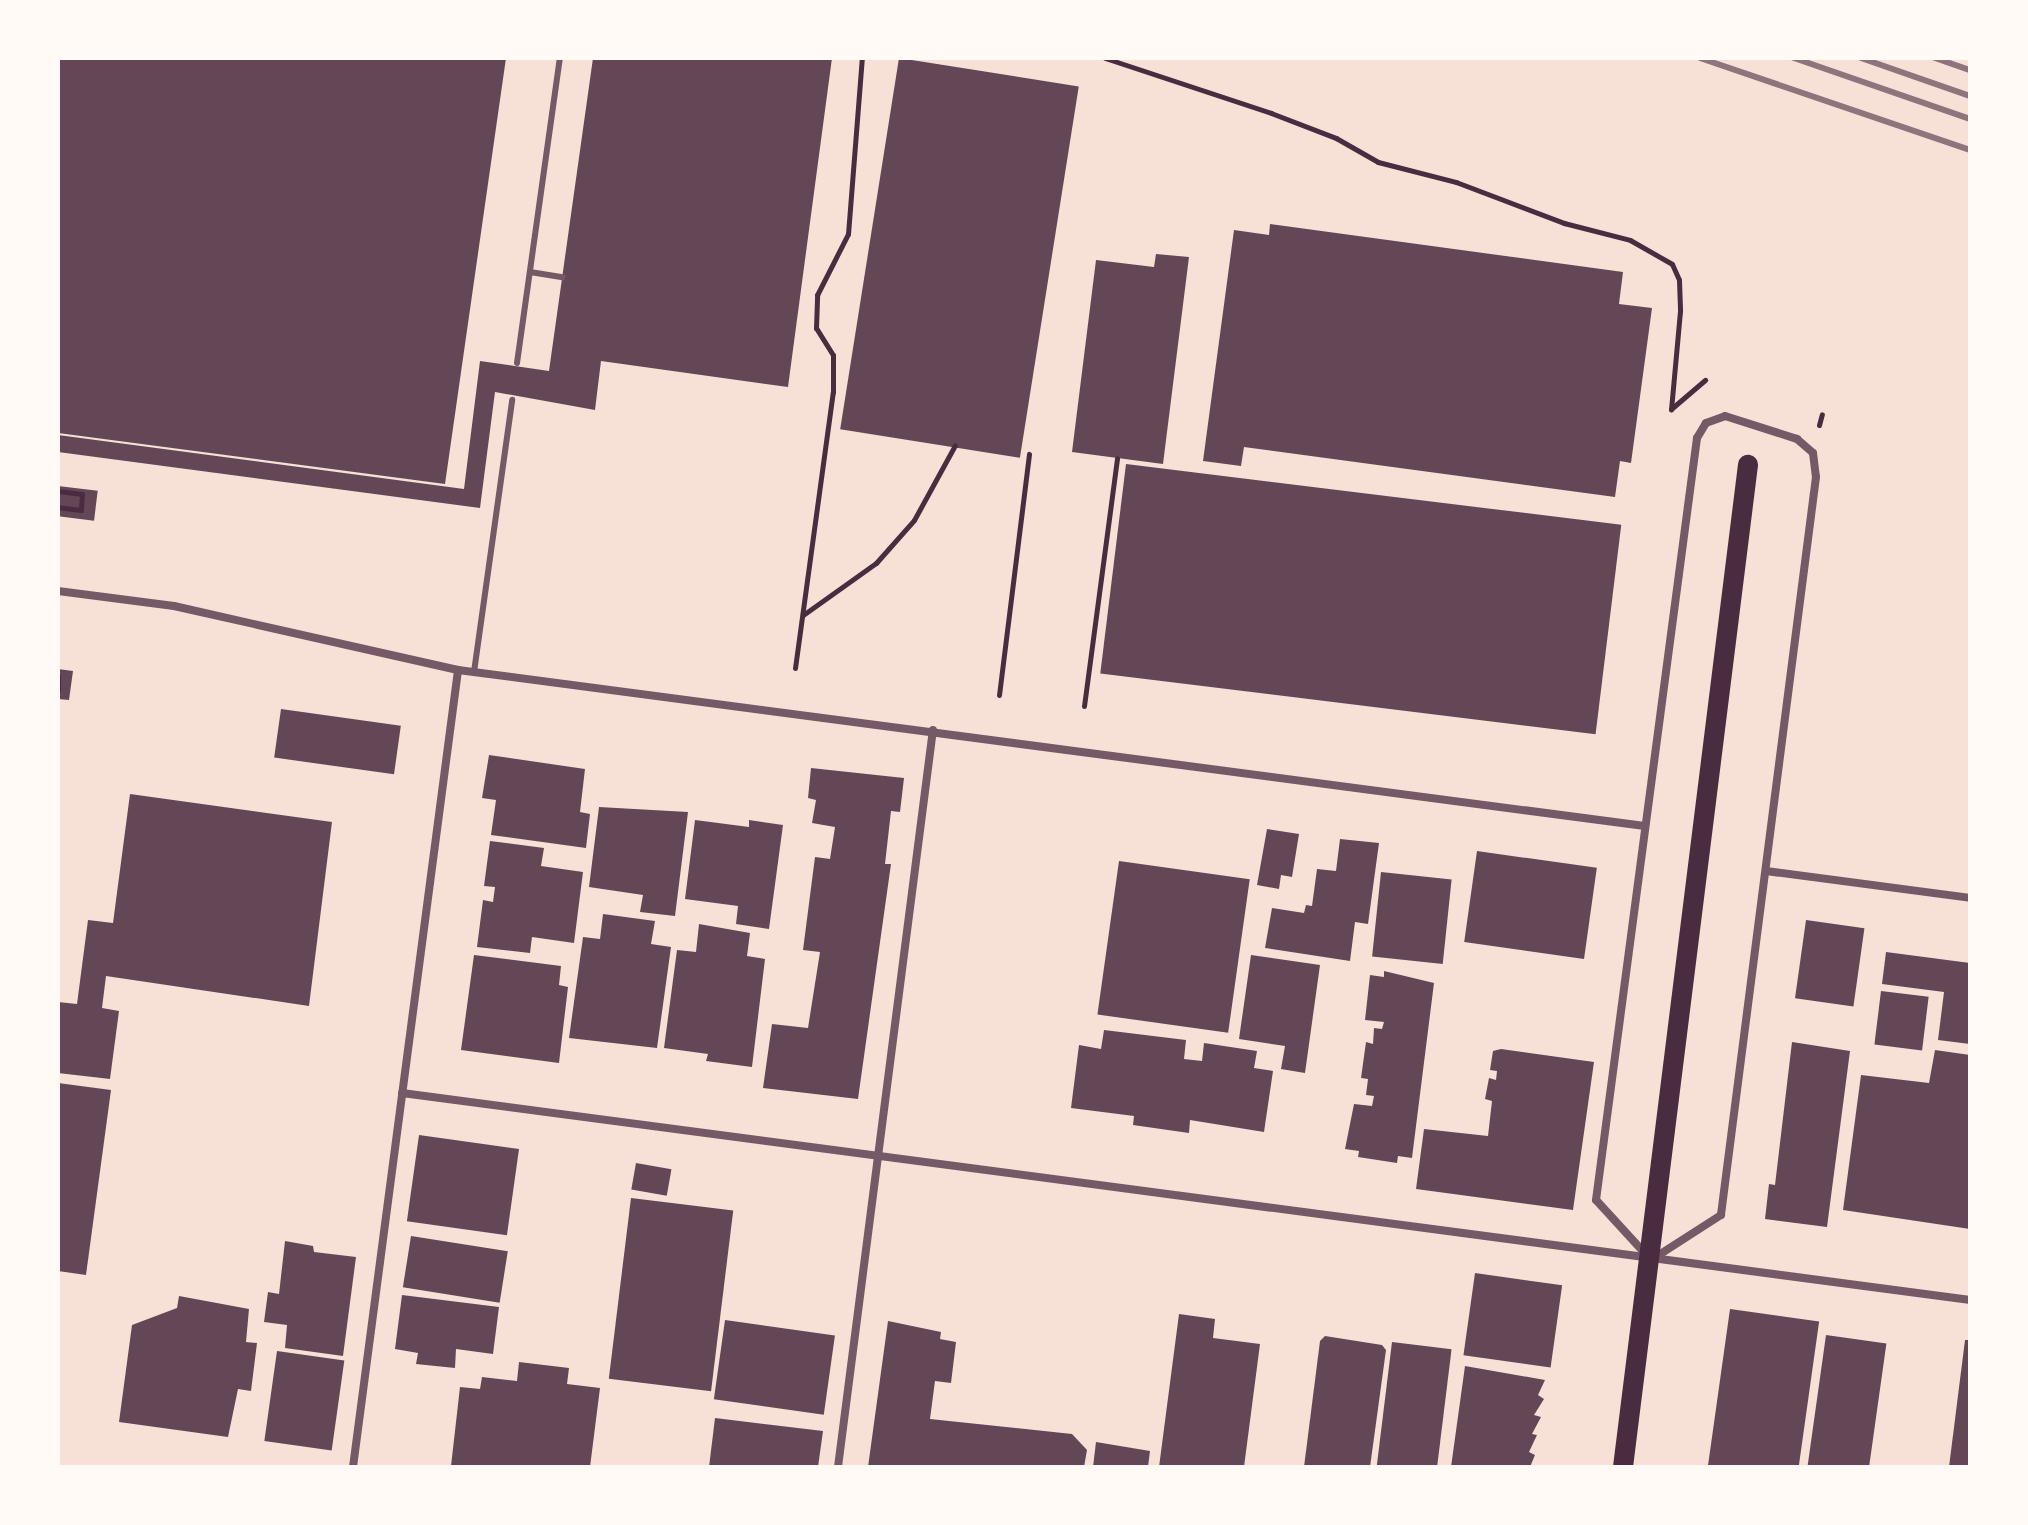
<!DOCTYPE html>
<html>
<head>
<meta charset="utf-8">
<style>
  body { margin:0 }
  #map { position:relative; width:2028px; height:1525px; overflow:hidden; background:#f7e1d7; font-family:"Noto Sans",sans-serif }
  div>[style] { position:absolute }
  .building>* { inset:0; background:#644757; transform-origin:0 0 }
  .path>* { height:5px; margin:-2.5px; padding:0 2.5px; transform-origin:2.5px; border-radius:2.5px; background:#4a2c40 }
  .service>* { height:6px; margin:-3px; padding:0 3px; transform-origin:3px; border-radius:3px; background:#755966 }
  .minor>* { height:8px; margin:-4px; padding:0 4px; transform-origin:4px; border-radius:4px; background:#755966 }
  .primary>* { height:20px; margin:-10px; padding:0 10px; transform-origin:10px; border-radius:10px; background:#4a2c40 }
  .rail>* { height:6px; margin:-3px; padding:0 3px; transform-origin:3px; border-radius:3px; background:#8f747c }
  span { translate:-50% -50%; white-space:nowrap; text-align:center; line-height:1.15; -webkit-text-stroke:8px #fffaf5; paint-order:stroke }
  .frame { position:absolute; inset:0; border:60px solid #fffaf5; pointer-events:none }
</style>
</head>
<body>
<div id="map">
  <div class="building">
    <i style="clip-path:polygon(58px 58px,506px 58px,445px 484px,58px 433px)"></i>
    <i style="clip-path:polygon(593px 58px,832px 58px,788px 387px,601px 361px,595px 410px,495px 392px,480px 508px,58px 452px,58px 435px,464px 489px,480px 361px,549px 371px)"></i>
    <i style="left:899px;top:58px;width:182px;height:376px;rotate:9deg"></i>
    <i style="clip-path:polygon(1270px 224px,1623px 272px,1619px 304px,1652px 308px,1631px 463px,1620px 461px,1615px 497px,1244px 447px,1241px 466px,1203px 461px,1234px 230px,1269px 235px)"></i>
    <i style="clip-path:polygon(1156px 254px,1189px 257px,1163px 464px,1072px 452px,1096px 260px,1154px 267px)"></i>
    <i style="left:1126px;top:464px;width:499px;height:211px;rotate:7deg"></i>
    <i style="left:58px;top:486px;width:40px;height:30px;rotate:7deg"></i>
    <i style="clip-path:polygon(58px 669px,73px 671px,69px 700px,58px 699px)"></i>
    <i style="left:281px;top:709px;width:121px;height:49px;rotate:8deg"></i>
    <i style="clip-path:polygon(489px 755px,585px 769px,580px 812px,590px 814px,586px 848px,491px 835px,496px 800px,482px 798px)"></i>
    <i style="clip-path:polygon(811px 768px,904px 778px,900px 812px,891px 811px,885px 864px,891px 864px,858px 1099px,763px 1088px,772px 1024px,808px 1028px,820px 952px,803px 950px,815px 857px,830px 859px,835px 827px,812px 823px,816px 800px,808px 798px)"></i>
    <i style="clip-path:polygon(130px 794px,332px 822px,309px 1006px,106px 976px,102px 1008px,119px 1011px,110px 1079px,58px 1073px,58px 1002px,77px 1004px,88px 920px,113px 923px)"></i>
    <i style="clip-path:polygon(599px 807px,688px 812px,675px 916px,640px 912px,643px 895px,589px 887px)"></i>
    <i style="clip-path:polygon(695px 820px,749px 827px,749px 820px,783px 825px,769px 929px,736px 924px,738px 906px,685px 899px)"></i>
    <i style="clip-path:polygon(1267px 829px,1299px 834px,1292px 877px,1281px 875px,1279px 889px,1257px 885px)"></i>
    <i style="clip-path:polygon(1340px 839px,1379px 843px,1368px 924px,1355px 922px,1350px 961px,1265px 948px,1272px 908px,1304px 913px,1306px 905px,1312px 906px,1317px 869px,1336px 871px)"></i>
    <i style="clip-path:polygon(490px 841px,544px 848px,541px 866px,583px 872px,574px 943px,532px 937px,530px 953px,477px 947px,483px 900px,493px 902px,495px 887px,484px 886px)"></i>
    <i style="left:1477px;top:851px;width:121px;height:92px;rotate:8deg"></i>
    <i style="left:1119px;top:861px;width:132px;height:155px;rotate:8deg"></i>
    <i style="left:1381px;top:872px;width:71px;height:85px;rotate:6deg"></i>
    <i style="clip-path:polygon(603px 914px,655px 921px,651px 944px,671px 947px,657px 1048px,569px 1038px,583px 937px,600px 939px)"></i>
    <i style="left:1806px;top:920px;width:59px;height:79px;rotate:8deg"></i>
    <i style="clip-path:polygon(699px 924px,750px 933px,747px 956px,765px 959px,752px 1067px,706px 1061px,708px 1054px,664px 1048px,677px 950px,696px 952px)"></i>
    <i style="clip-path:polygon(1886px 952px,1970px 963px,1970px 1044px,1938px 1040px,1944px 992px,1882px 984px)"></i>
    <i style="clip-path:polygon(474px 955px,561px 966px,559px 985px,568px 987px,559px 1063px,461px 1050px)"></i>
    <i style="clip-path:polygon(1251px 955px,1320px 965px,1305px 1073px,1281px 1069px,1285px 1046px,1239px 1039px)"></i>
    <i style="clip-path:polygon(1384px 971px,1434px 983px,1412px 1158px,1398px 1156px,1397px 1163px,1358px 1157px,1359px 1151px,1345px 1149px,1354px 1104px,1372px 1106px,1374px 1096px,1366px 1095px,1368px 1079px,1361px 1078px,1366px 1042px,1373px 1044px,1374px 1028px,1382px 1029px,1384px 1022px,1365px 1020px,1370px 975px,1384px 977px)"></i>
    <i style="left:1881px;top:991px;width:48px;height:54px;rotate:7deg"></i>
    <i style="clip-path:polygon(1104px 1030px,1186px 1040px,1184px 1059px,1202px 1061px,1204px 1043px,1257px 1051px,1254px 1068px,1273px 1071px,1264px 1132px,1190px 1120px,1189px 1133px,1133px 1125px,1134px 1116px,1071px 1108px,1079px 1045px,1101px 1049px)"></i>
    <i style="clip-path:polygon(1792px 1042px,1850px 1051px,1827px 1227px,1765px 1219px,1769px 1184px,1775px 1185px)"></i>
    <i style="clip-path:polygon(1501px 1049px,1594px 1062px,1573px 1210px,1416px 1189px,1424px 1129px,1488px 1136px,1492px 1101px,1485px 1099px,1489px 1078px,1496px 1080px,1497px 1071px,1490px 1070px,1493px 1051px)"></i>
    <i style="clip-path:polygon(1935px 1050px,1970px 1055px,1970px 1229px,1843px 1210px,1861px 1075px,1929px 1083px)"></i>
    <i style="clip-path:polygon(58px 1083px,111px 1090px,86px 1275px,58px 1271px)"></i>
    <i style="left:419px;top:1135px;width:101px;height:87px;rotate:8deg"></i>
    <i style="left:636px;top:1163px;width:36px;height:27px;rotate:10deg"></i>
    <i style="left:631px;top:1198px;width:103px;height:182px;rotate:7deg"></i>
    <i style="left:411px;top:1236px;width:98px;height:52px;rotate:9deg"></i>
    <i style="clip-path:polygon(285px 1241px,313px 1246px,314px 1252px,356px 1257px,343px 1356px,285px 1348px,287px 1325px,264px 1322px,268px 1292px,279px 1294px)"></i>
    <i style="left:1475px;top:1273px;width:88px;height:83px;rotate:8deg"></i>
    <i style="clip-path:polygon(402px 1295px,499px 1307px,493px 1354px,456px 1349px,455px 1368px,416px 1364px,418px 1353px,395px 1349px)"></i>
    <i style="clip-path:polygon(179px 1296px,249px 1309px,246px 1342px,257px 1343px,251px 1391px,238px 1389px,228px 1437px,119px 1422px,132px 1325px,177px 1308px)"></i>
    <i style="left:1730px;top:1309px;width:90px;height:159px;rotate:8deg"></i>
    <i style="clip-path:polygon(1179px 1314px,1215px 1319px,1213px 1338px,1260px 1344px,1244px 1467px,1159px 1467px)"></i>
    <i style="left:725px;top:1320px;width:111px;height:80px;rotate:8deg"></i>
    <i style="clip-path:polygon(888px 1321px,941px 1332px,940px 1339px,956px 1342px,951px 1383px,935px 1381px,930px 1419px,1072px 1434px,1087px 1450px,1084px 1467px,868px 1467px)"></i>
    <i style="left:1826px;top:1335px;width:61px;height:133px;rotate:8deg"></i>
    <i style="clip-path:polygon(1325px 1336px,1382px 1345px,1386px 1350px,1370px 1467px,1304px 1467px,1320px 1341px)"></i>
    <i style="clip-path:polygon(1965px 1340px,1970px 1340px,1970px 1467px,1949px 1467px)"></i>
    <i style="left:1392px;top:1342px;width:60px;height:126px;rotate:7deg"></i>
    <i style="left:277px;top:1351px;width:68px;height:91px;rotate:8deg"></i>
    <i style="clip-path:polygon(519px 1362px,569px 1368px,567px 1384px,600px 1388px,590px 1467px,451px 1466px,460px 1387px,480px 1389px,482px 1377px,517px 1381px)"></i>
    <i style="clip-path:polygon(1465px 1366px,1545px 1380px,1538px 1395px,1544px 1399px,1534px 1415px,1541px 1417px,1532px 1434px,1537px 1435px,1529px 1452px,1535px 1455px,1530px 1467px,1451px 1467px)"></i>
    <i style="clip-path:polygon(715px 1418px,823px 1431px,818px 1467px,709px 1467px)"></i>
    <i style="clip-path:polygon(1096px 1442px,1150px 1451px,1148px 1467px,1093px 1467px)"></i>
  </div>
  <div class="path">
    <i style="left:1105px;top:58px;width:175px;rotate:18.3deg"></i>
    <i style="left:1271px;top:113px;width:70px;rotate:21deg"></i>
    <i style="left:1336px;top:138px;width:48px;rotate:29.7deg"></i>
    <i style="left:1378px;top:162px;width:81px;rotate:14.4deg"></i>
    <i style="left:1456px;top:182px;width:116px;rotate:20.8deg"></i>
    <i style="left:1564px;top:223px;width:68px;rotate:14.4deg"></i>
    <i style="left:1630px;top:240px;width:48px;rotate:29.7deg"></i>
    <i style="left:1672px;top:264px;width:17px;rotate:66deg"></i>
    <i style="left:1679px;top:280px;width:31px;rotate:88deg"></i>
    <i style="left:1680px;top:311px;width:99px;rotate:95.2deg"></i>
    <i style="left:1671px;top:409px;width:45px;rotate:-40.5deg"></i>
    <i style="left:1819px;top:425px;width:11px;rotate:-75deg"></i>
    <i style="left:58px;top:491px;width:24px;rotate:7deg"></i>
    <i style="left:82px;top:494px;width:16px;rotate:94deg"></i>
    <i style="left:81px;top:510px;width:23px;rotate:-173deg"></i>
    <i style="left:803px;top:615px;width:90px;rotate:-35.5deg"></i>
    <i style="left:876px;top:563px;width:57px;rotate:-48.5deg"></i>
    <i style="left:914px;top:520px;width:85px;rotate:-61.3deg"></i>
    <i style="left:795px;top:668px;width:279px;rotate:-82.2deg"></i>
    <i style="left:833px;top:392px;width:37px;rotate:-90deg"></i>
    <i style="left:833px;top:355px;width:32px;rotate:-122deg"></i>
    <i style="left:816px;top:328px;width:33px;rotate:-88deg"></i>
    <i style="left:817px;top:295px;width:68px;rotate:-63.1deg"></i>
    <i style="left:848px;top:234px;width:177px;rotate:-85.5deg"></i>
    <i style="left:58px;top:676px;width:14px;rotate:90deg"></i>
    <i style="left:999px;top:695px;width:243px;rotate:-82.9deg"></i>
    <i style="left:1084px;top:706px;width:250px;rotate:-82.4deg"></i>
  </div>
  <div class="service">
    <i style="left:530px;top:272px;width:33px;rotate:9deg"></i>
    <i style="left:517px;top:363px;width:308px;rotate:-82deg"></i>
    <i style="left:474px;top:672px;width:275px;rotate:-82deg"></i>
  </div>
  <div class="minor">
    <i style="left:1725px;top:416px;width:76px;rotate:17.7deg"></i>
    <i style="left:1797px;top:439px;width:21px;rotate:41deg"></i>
    <i style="left:1813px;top:453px;width:24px;rotate:83deg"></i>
    <i style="left:1816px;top:477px;width:744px;rotate:97.34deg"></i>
    <i style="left:1721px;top:1215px;width:83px;rotate:147.3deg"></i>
    <i style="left:1651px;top:1260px;width:81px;rotate:-132.5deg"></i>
    <i style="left:1596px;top:1200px;width:769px;rotate:-82.45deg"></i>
    <i style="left:1697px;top:438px;width:17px;rotate:-59deg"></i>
    <i style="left:1706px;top:423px;width:20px;rotate:-20deg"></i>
    <i style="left:58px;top:591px;width:117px;rotate:7.4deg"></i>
    <i style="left:174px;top:606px;width:291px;rotate:12.7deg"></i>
    <i style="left:458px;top:670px;width:1197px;rotate:7.49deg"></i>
    <i style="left:1766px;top:871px;width:206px;rotate:7.5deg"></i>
    <i style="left:402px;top:1093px;width:1582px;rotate:7.52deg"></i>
    <i style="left:353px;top:1467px;width:804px;rotate:-82.49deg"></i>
    <i style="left:838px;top:1467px;width:743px;rotate:-82.66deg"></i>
  </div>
  <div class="primary">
    <i style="left:1623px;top:1467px;width:1010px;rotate:-82.89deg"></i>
  </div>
  <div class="rail">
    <i style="left:1700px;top:58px;width:285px;rotate:18.8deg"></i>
    <i style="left:1794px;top:58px;width:186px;rotate:19.1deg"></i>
    <i style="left:1861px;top:58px;width:115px;rotate:19.2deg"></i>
    <i style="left:1935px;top:58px;width:37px;rotate:19deg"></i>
  </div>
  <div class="frame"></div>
</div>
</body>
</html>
